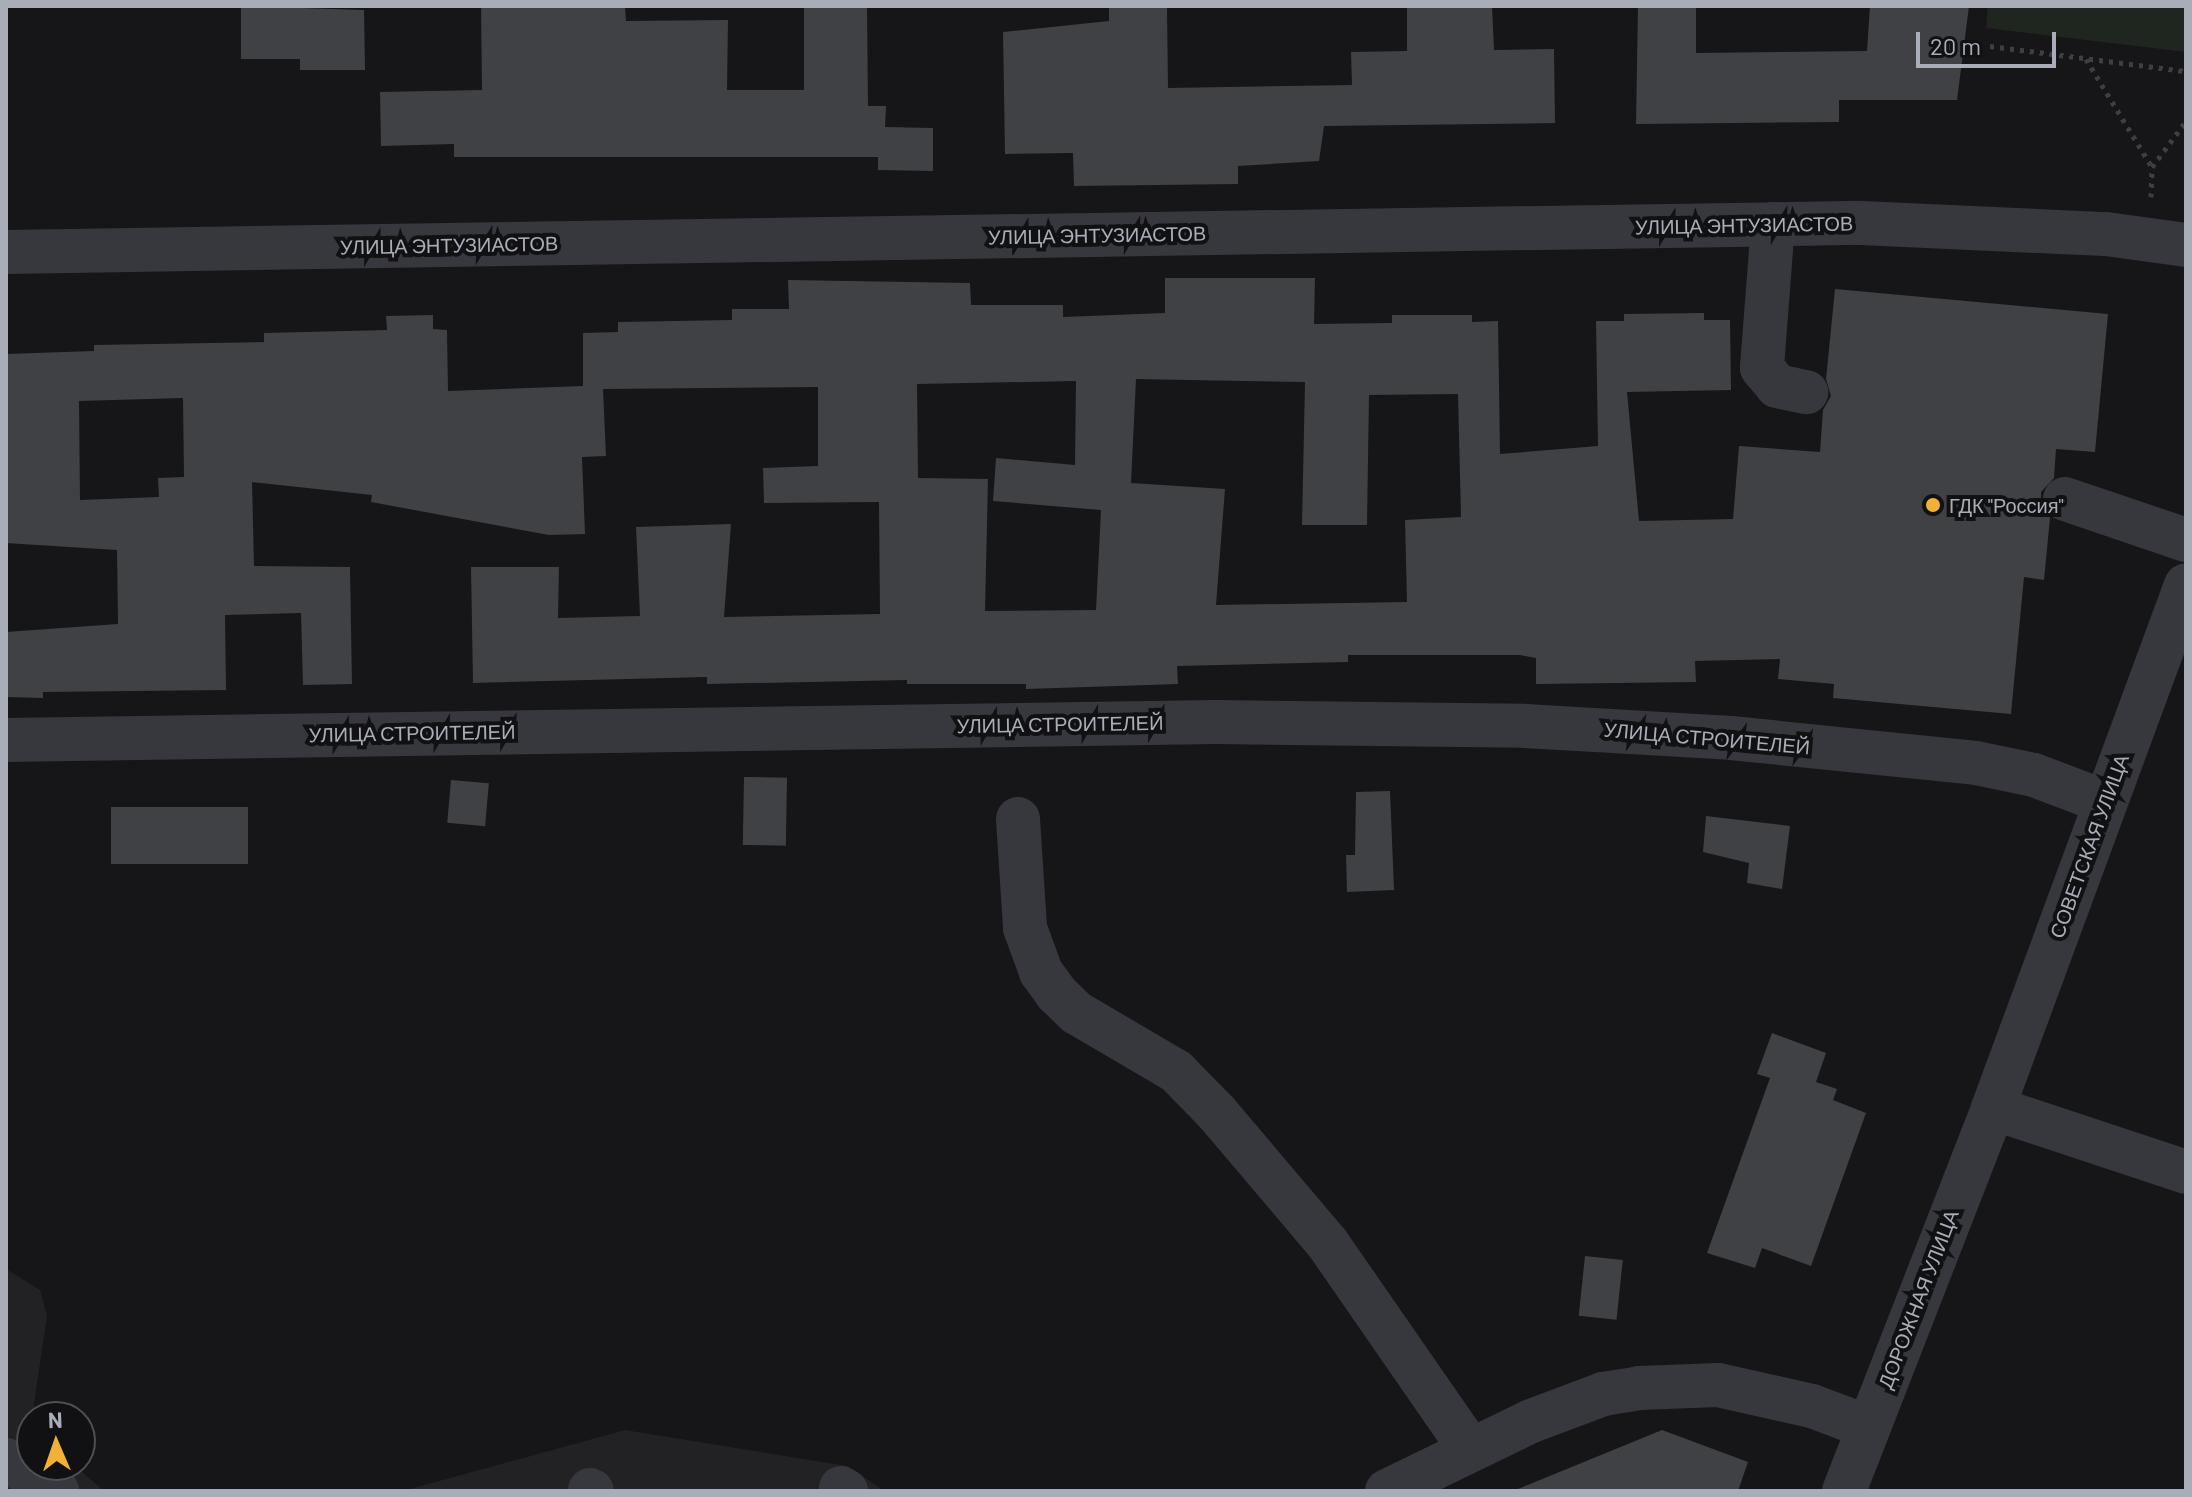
<!DOCTYPE html>
<html>
<head>
<meta charset="utf-8">
<style>
  body { margin:0 }
  #map { position:relative; width:2192px; height:1497px; overflow:hidden; background:#161618; font-family:Barlow,sans-serif }
  div>[style] { position:absolute }
  .built>* { inset:0; background:#222225 }
  .green>* { inset:0; background:#1e261f }
  .building>* { inset:0; background:#404145; transform-origin:0 0 }
  .path>* { height:5px; margin-top:-2.5px; transform-origin:0; background:repeating-linear-gradient(90deg,#3d3f44 0 4px,transparent 0 10px) }
  .minor>* { height:44px; margin:-22px; padding:0 22px; transform-origin:22px; border-radius:22px; background:#37383d }
  .dots>* { width:22px; height:22px; translate:-50% -50%; box-sizing:border-box; border:4px solid #111113; border-radius:50% }
  span { translate:-50% -50%; white-space:nowrap; text-align:center; line-height:1.15; -webkit-text-stroke:8px #111113; paint-order:stroke }
  .street-label { font-size:20px; color:#a8adb8 }
  .poi-label { font-size:20px; color:#a8adb8 }
  .left { translate:0 -50%; text-align:left }
  .frame { position:absolute; inset:0; border:8px solid #a8adb8; pointer-events:none }
  .north { position:absolute; left:16px; top:1401px; width:80px; height:80px; box-sizing:border-box; background:#111113; border:2px solid #4d4f55; border-radius:50%; rotate:358deg; font-size:22px; font-weight:700; line-height:32px; text-align:center; color:#a8adb8 }
  .north::after { content:''; display:block; margin:auto; width:28px; height:36px; background:#f2b134; clip-path:polygon(50% 0,100% 100%,50% 72%,0 100%) }
  .scale { position:absolute; left:1916px; top:32px; width:140px; height:36px; box-sizing:border-box; border:4px solid #a8adb8; border-top:0; padding-left:10px; font-size:24px; line-height:28px; white-space:nowrap; color:#a8adb8; -webkit-text-stroke:6px #111113; paint-order:stroke }
</style>
</head>
<body>
<div id="map">
  <div class="built">
    <i style="clip-path:polygon(6px 1269px,40px 1290px,47px 1316px,32px 1417px,32px 1465px,74px 1465px,104px 1491px,6px 1491px)"></i>
    <i style="clip-path:polygon(625px 1430px,847px 1466px,885px 1491px,403px 1491px)"></i>
  </div>
  <div class="green">
    <i style="clip-path:polygon(1988px 6px,2186px 6px,2186px 52px,1986px 28px)"></i>
  </div>
  <div class="building">
    <i style="clip-path:polygon(241px 6px,364px 10px,365px 70px,300px 70px,300px 59px,241px 59px)"></i>
    <i style="clip-path:polygon(481px 6px,625px 6px,626px 21px,728px 20px,727px 90px,804px 90px,804px 6px,867px 6px,868px 106px,886px 106px,885px 127px,933px 128px,933px 171px,878px 170px,878px 157px,454px 157px,454px 144px,381px 146px,380px 92px,482px 90px)"></i>
    <i style="clip-path:polygon(1109px 6px,1167px 6px,1168px 88px,1352px 85px,1351px 52px,1407px 51px,1407px 6px,1492px 6px,1494px 50px,1554px 49px,1555px 123px,1324px 126px,1319px 161px,1238px 166px,1238px 184px,1074px 186px,1073px 153px,1005px 154px,1003px 32px,1109px 21px)"></i>
    <i style="clip-path:polygon(1638px 6px,1696px 6px,1696px 53px,1867px 51px,1870px 6px,1969px 6px,1957px 100px,1839px 100px,1839px 122px,1636px 124px)"></i>
    <i style="clip-path:polygon(evenodd,1165px 278px,1315px 278px,1314px 324px,1392px 323px,1392px 315px,1472px 315px,1472px 322px,1498px 321px,1500px 454px,1598px 446px,1596px 321px,1624px 321px,1624px 314px,1704px 313px,1704px 320px,1730px 320px,1731px 390px,1627px 392px,1639px 521px,1733px 519px,1739px 446px,1820px 452px,1823px 410px,1831px 396px,1826px 379px,1835px 289px,2108px 314px,2095px 452px,2056px 449px,2054px 478px,2041px 492px,2041px 505px,2050px 518px,2044px 580px,2024px 577px,2011px 714px,1833px 698px,1834px 684px,1778px 679px,1780px 659px,1695px 661px,1696px 682px,1536px 684px,1536px 658px,1520px 655px,1348px 655px,1348px 662px,1177px 666px,1178px 684px,1026px 689px,1026px 684px,907px 684px,907px 680px,707px 684px,707px 677px,473px 683px,471px 567px,559px 567px,558px 618px,640px 616px,636px 527px,731px 524px,724px 617px,880px 614px,879px 502px,764px 503px,763px 468px,818px 466px,818px 387px,603px 389px,606px 456px,582px 457px,585px 534px,549px 535px,371px 502px,372px 495px,252px 482px,254px 566px,350px 567px,352px 684px,303px 685px,301px 613px,225px 615px,226px 690px,43px 692px,43px 698px,6px 697px,6px 632px,118px 624px,117px 550px,6px 543px,6px 354px,94px 351px,94px 345px,264px 342px,264px 333px,387px 330px,386px 316px,433px 315px,433px 329px,447px 330px,448px 391px,583px 386px,583px 333px,618px 332px,618px 322px,732px 320px,732px 309px,789px 309px,788px 280px,970px 283px,971px 305px,1063px 305px,1063px 317px,1165px 313px,1165px 278px,1136px 379px,1305px 382px,1302px 525px,1367px 525px,1369px 395px,1458px 394px,1461px 517px,1405px 520px,1407px 602px,1216px 605px,1225px 489px,1131px 483px,1136px 379px,1165px 278px,1076px 381px,1075px 465px,996px 458px,993px 501px,1101px 510px,1096px 610px,985px 611px,988px 479px,918px 478px,917px 384px,1076px 381px,1165px 278px,183px 398px,184px 477px,158px 478px,159px 497px,80px 500px,79px 401px,183px 398px)"></i>
    <i style="left:744px;top:777px;width:43px;height:68px;rotate:1deg"></i>
    <i style="left:451px;top:780px;width:38px;height:43px;rotate:5deg"></i>
    <i style="clip-path:polygon(1390px 791px,1394px 890px,1347px 892px,1346px 855px,1355px 855px,1356px 792px)"></i>
    <i style="left:111px;top:807px;width:137px;height:57px"></i>
    <i style="clip-path:polygon(1706px 816px,1790px 826px,1782px 889px,1747px 883px,1749px 863px,1703px 852px)"></i>
    <i style="clip-path:polygon(1772px 1033px,1826px 1053px,1816px 1082px,1837px 1089px,1833px 1100px,1866px 1113px,1811px 1266px,1762px 1248px,1755px 1268px,1707px 1253px,1770px 1078px,1757px 1074px)"></i>
    <i style="left:1585px;top:1256px;width:38px;height:60px;rotate:6deg"></i>
    <i style="clip-path:polygon(1662px 1430px,1748px 1462px,1738px 1491px,1513px 1491px)"></i>
  </div>
  <div class="path">
    <i style="left:1990px;top:46px;width:198px;rotate:7.3deg"></i>
    <i style="left:2086px;top:59px;width:127px;rotate:58.6deg"></i>
    <i style="left:2151px;top:197px;width:30px;rotate:-88deg"></i>
    <i style="left:2152px;top:167px;width:57px;rotate:-53.5deg"></i>
  </div>
  <div class="minor">
    <i style="left:1773px;top:224px;width:144px;rotate:94.4deg"></i>
    <i style="left:1762px;top:368px;width:23px;rotate:50deg"></i>
    <i style="left:1777px;top:386px;width:30px;rotate:12deg"></i>
    <i style="left:6px;top:252px;width:1855px;rotate:-0.9deg"></i>
    <i style="left:1861px;top:223px;width:245px;rotate:2.6deg"></i>
    <i style="left:2106px;top:234px;width:81px;rotate:7.8deg"></i>
    <i style="left:2065px;top:499px;width:128px;rotate:18.7deg"></i>
    <i style="left:6px;top:740px;width:1210px;rotate:-0.85deg"></i>
    <i style="left:1216px;top:722px;width:309px;rotate:0.7deg"></i>
    <i style="left:1525px;top:726px;width:206px;rotate:3.3deg"></i>
    <i style="left:1731px;top:738px;width:246px;rotate:5.8deg"></i>
    <i style="left:1976px;top:763px;width:59px;rotate:11.7deg"></i>
    <i style="left:2034px;top:775px;width:76px;rotate:20.8deg"></i>
    <i style="left:1018px;top:819px;width:109px;rotate:86.3deg"></i>
    <i style="left:1025px;top:928px;width:47px;rotate:70deg"></i>
    <i style="left:1041px;top:972px;width:26px;rotate:54deg"></i>
    <i style="left:1056px;top:993px;width:29px;rotate:44deg"></i>
    <i style="left:1077px;top:1013px;width:115px;rotate:30.4deg"></i>
    <i style="left:1176px;top:1071px;width:59px;rotate:45.7deg"></i>
    <i style="left:1217px;top:1113px;width:172px;rotate:49.7deg"></i>
    <i style="left:1328px;top:1244px;width:248px;rotate:55.3deg"></i>
    <i style="left:1993px;top:1108px;width:203px;rotate:18.3deg"></i>
    <i style="left:6px;top:1460px;width:60px;rotate:31.3deg"></i>
    <i style="left:841px;top:1488px;width:6px;rotate:31deg"></i>
    <i style="left:590px;top:1490px;width:2px;rotate:27deg"></i>
    <i style="left:1387px;top:1491px;width:158px;rotate:-25.9deg"></i>
    <i style="left:1529px;top:1422px;width:79px;rotate:-20.7deg"></i>
    <i style="left:1603px;top:1394px;width:36px;rotate:-9deg"></i>
    <i style="left:1639px;top:1388px;width:79px;rotate:-2.2deg"></i>
    <i style="left:1718px;top:1385px;width:96px;rotate:12.6deg"></i>
    <i style="left:1812px;top:1406px;width:60px;rotate:20.6deg"></i>
    <i style="left:1844px;top:1491px;width:411px;rotate:-68.7deg"></i>
    <i style="left:1993px;top:1108px;width:557px;rotate:-69.74deg"></i>
  </div>
  <div class="dots">
    <i style="left:1933px;top:505px;background:#f2b134"></i>
  </div>
  <div class="street-label">
    <span style="left:1744px;top:225px;rotate:-1deg">УЛИЦА ЭНТУЗИАСТОВ</span>
    <span style="left:1097px;top:235px;rotate:-1deg">УЛИЦА ЭНТУЗИАСТОВ</span>
    <span style="left:449px;top:245px;rotate:-1deg">УЛИЦА ЭНТУЗИАСТОВ</span>
    <span style="left:1060px;top:724px;rotate:-1deg">УЛИЦА СТРОИТЕЛЕЙ</span>
    <span style="left:412px;top:733px;rotate:-1deg">УЛИЦА СТРОИТЕЛЕЙ</span>
    <span style="left:1707px;top:738px;rotate:5deg">УЛИЦА СТРОИТЕЛЕЙ</span>
    <span style="left:2089px;top:846px;rotate:-70deg">СОВЕТСКАЯ УЛИЦА</span>
    <span style="left:1918px;top:1299px;rotate:-69deg">ДОРОЖНАЯ УЛИЦА</span>
  </div>
  <div class="poi-label">
    <span class="left" style="left:1949px;top:505px">ГДК "Россия"</span>
  </div>
  <div class="frame"></div>
  <div class="north">N</div>
  <div class="scale">20 m</div>
</div>
</body>
</html>
